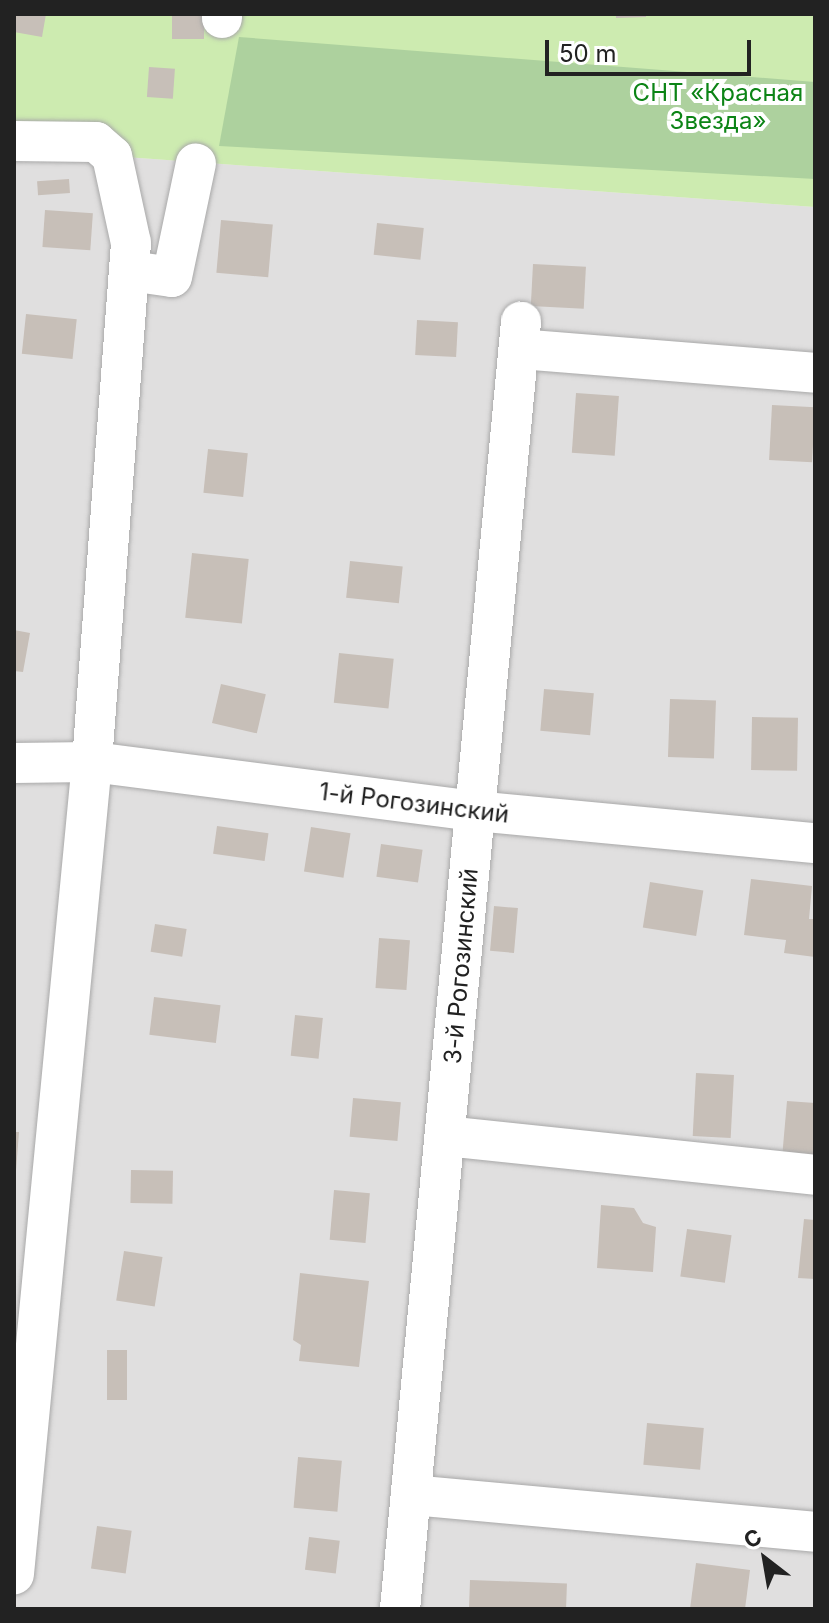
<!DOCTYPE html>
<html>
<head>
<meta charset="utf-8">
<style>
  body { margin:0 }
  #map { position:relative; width:829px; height:1623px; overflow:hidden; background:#f2efe9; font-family:Inter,sans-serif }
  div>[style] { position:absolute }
  .residential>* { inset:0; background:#e0dfdf }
  .grass>* { inset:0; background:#cdebb0 }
  .forest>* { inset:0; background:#add19e }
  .building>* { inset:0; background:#c7bfb8; transform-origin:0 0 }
  .roads { filter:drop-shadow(0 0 2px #a9a9a9) drop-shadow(0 0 2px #a9a9a9) }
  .minor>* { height:40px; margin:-20px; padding:0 20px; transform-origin:20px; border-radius:20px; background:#fff }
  span { translate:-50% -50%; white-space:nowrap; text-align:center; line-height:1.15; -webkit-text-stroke:8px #fff; paint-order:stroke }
  .park-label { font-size:24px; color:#0c8416 }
  .street-label { font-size:24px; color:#222 }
  .frame { position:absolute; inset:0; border:16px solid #222; pointer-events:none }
  .north { position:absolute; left:725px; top:1519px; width:80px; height:80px; -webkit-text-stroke:6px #fff; paint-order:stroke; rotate:329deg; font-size:22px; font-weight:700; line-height:32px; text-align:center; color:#222 }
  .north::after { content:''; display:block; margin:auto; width:28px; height:36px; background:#222; clip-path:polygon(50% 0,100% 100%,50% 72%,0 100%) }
  .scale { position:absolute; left:545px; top:40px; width:206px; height:36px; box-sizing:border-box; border:4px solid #222; border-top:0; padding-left:10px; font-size:24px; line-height:28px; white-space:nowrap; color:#222; -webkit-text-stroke:6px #fff; paint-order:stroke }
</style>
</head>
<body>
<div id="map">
  <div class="residential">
    <i style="clip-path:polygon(112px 156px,815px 207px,815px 1609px,14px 1609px,14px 158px)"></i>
  </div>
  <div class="grass">
    <i style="clip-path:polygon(14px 14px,815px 14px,815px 207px,112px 156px,14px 158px)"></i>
  </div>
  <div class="forest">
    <i style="clip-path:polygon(239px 37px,815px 82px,815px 179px,219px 146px)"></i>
  </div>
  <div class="building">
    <i style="clip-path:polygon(14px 14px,46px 14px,42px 37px,14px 32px)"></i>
    <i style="left:172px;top:14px;width:32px;height:25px"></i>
    <i style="clip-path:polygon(616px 14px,646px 14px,646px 17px,616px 18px)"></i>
    <i style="left:149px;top:67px;width:26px;height:30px;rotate:4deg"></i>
    <i style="left:69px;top:179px;width:14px;height:32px;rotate:86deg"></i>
    <i style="left:45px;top:210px;width:48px;height:37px;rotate:4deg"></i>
    <i style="left:221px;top:220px;width:52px;height:53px;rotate:5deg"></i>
    <i style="left:377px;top:223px;width:47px;height:32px;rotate:6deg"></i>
    <i style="left:533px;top:264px;width:53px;height:42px;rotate:3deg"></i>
    <i style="left:26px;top:314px;width:51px;height:40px;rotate:6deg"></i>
    <i style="left:417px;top:320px;width:41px;height:35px;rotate:3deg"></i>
    <i style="left:576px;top:393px;width:43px;height:60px;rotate:4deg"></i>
    <i style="left:772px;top:405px;width:43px;height:55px;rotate:3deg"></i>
    <i style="left:208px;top:449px;width:40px;height:44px;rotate:6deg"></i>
    <i style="left:192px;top:553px;width:57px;height:65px;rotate:6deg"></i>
    <i style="left:350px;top:561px;width:53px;height:37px;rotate:6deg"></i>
    <i style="clip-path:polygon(14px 630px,30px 633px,23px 672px,14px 671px)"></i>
    <i style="left:339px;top:653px;width:55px;height:50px;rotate:6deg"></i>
    <i style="left:221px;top:684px;width:46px;height:40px;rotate:13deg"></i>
    <i style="left:544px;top:689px;width:50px;height:42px;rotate:5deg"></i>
    <i style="left:670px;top:699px;width:46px;height:58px;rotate:2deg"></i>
    <i style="left:752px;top:717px;width:46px;height:53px;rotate:1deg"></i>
    <i style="left:217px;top:826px;width:52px;height:28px;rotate:8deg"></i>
    <i style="left:311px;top:827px;width:40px;height:45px;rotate:9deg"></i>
    <i style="left:381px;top:844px;width:42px;height:33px;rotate:8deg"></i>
    <i style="clip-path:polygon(751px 879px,812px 886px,809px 919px,815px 919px,815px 957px,784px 953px,786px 940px,744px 935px)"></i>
    <i style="left:650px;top:882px;width:54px;height:46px;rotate:9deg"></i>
    <i style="left:494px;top:906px;width:24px;height:45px;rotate:5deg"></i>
    <i style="left:155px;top:924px;width:32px;height:28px;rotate:9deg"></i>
    <i style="left:379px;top:938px;width:31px;height:50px;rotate:4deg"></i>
    <i style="left:154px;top:997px;width:67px;height:38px;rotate:7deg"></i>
    <i style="left:295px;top:1015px;width:28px;height:41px;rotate:6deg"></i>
    <i style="left:696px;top:1073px;width:38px;height:63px;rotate:3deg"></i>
    <i style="left:353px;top:1098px;width:48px;height:39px;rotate:5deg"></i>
    <i style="clip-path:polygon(787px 1101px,815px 1103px,815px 1160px,782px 1158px)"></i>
    <i style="clip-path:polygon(14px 1132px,19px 1132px,16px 1171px,14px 1171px)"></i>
    <i style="left:131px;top:1170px;width:42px;height:33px;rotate:1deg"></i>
    <i style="left:334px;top:1190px;width:36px;height:50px;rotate:5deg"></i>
    <i style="clip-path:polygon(601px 1205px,634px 1208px,643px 1223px,656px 1227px,653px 1272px,597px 1268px)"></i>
    <i style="clip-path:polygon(804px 1219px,815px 1220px,815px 1279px,798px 1278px)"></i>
    <i style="left:687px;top:1229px;width:45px;height:48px;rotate:8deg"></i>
    <i style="left:124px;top:1251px;width:39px;height:50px;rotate:9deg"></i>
    <i style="clip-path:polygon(300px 1273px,369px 1281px,359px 1367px,299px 1361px,301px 1345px,293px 1340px)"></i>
    <i style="left:107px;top:1350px;width:20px;height:50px"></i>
    <i style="left:647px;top:1423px;width:57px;height:42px;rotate:5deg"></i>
    <i style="left:298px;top:1457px;width:44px;height:51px;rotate:5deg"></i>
    <i style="left:97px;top:1526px;width:35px;height:43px;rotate:8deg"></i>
    <i style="left:309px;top:1537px;width:31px;height:33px;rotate:7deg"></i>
    <i style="clip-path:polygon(696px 1563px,750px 1570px,745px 1609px,690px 1609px)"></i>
    <i style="left:470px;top:1580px;width:97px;height:29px;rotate:2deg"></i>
  </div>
  <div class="roads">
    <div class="minor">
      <i style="left:222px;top:14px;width:4px;rotate:90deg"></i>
      <i style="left:14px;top:141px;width:82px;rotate:0.7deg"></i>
      <i style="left:96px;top:142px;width:21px;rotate:41deg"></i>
      <i style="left:112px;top:156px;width:89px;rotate:77.7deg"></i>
      <i style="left:131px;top:243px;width:520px;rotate:94.3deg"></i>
      <i style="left:92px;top:762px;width:816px;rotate:95.49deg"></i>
      <i style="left:130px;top:271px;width:42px;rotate:8.1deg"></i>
      <i style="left:172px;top:277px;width:116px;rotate:-78.1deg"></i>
      <i style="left:519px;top:349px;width:297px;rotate:4.6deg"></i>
      <i style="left:14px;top:763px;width:78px;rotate:-0.7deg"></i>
      <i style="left:92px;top:762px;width:386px;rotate:7.3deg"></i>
      <i style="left:475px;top:811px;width:342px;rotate:5.4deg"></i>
      <i style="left:445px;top:1136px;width:372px;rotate:6deg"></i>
      <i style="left:411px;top:1495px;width:406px;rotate:5.2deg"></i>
      <i style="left:400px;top:1609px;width:1293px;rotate:-84.63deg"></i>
    </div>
  </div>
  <div class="park-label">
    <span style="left:718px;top:107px">СНТ «Красная<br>Звезда»</span>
  </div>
  <div class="street-label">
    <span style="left:414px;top:803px;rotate:7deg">1-й Рогозинский</span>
    <span style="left:461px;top:966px;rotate:-85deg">3-й Рогозинский</span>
  </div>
  <div class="frame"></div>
  <div class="north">С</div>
  <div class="scale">50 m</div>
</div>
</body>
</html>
